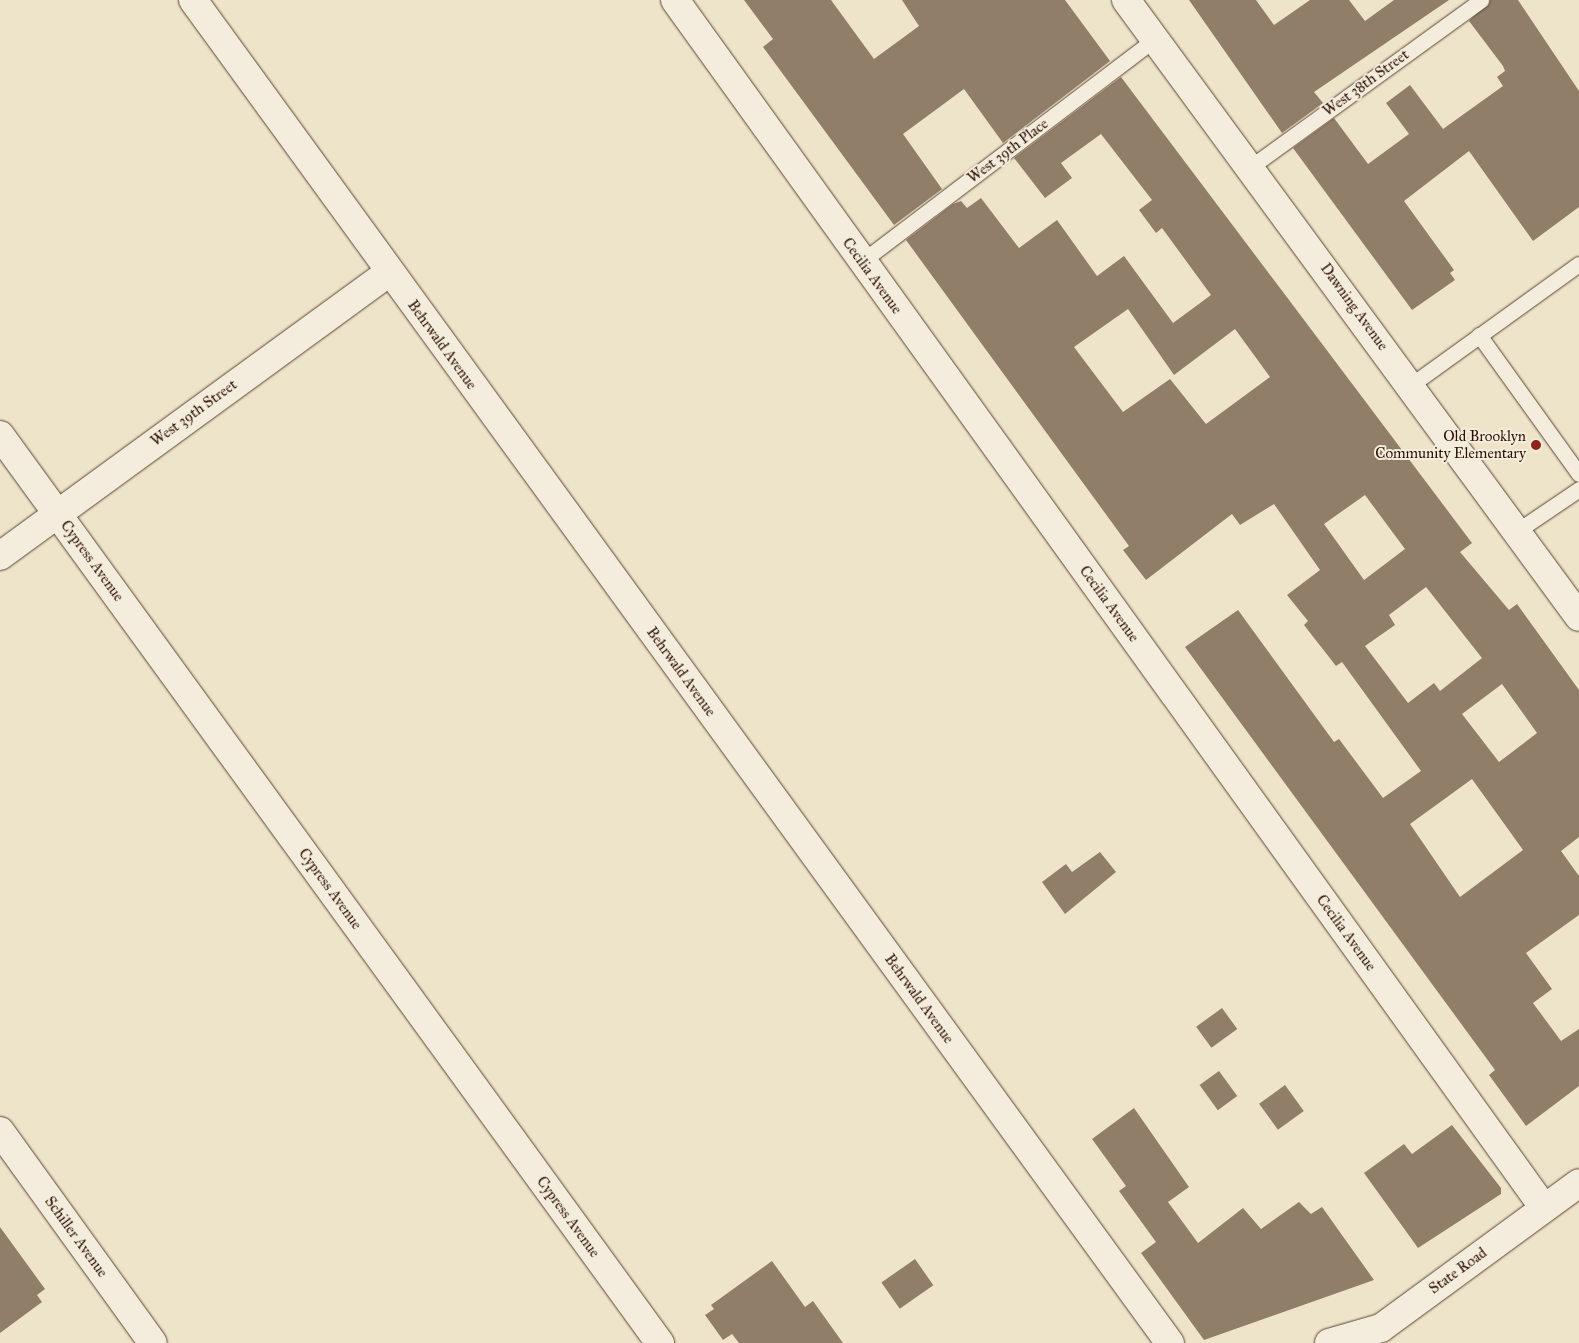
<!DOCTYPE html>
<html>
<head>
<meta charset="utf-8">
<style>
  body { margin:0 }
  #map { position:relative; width:1579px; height:1343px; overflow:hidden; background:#eee4ca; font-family:"IM FELL Great Primer",serif }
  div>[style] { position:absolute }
  .building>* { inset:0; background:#917e69; transform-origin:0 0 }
  .roads { filter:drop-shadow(0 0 1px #5c4532) drop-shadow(0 0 1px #5c4532) }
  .lane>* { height:15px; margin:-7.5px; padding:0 7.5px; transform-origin:7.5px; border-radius:7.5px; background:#f4eddd }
  .street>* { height:28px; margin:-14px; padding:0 14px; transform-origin:14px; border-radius:14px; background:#f4eddd }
  .secondary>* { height:28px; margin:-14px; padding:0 14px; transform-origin:14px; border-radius:14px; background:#f4eddd }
  .dots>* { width:14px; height:14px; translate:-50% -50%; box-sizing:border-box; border:2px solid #f4eddd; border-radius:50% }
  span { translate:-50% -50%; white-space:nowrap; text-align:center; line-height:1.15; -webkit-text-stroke:4px #f4eddd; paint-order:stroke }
  .street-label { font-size:15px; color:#2c1000 }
  .poi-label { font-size:15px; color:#2c1000 }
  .right { translate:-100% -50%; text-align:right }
</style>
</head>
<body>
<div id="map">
  <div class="building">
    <i style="clip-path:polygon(744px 0,831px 0,874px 59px,919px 26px,902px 0,1065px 0,1110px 61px,1003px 143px,964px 89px,903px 134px,942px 189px,894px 225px,763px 47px,773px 39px)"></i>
    <i style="clip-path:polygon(1189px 0,1256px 0,1274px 25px,1310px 0,1349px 0,1365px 21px,1394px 0,1449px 0,1314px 92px,1323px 103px,1282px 133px)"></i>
    <i style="clip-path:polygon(1490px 0,1518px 0,1579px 91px,1579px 207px,1533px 241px,1469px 151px,1404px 201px,1454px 270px,1450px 273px,1455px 280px,1412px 310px,1293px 148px,1334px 118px,1368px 164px,1409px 134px,1386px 103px,1410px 85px,1443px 129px,1503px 86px,1497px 77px,1505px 71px,1503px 66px,1469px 21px)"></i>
    <i style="clip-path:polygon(evenodd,1121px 77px,1472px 543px,1460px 552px,1509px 610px,1517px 604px,1579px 690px,1579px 837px,1561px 851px,1579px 876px,1579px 915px,1526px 953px,1552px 989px,1533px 1003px,1561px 1041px,1579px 1029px,1579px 1086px,1526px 1126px,1489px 1075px,1495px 1070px,1185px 647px,1238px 610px,1334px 742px,1339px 739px,1383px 798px,1421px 771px,1342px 662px,1336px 666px,1304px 625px,1308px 621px,1287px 595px,1320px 570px,1274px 504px,1240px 525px,1232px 514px,1146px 580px,1123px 550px,1129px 546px,906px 240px,953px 204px,961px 201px,967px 208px,981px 198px,1019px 248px,1057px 220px,1097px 276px,1124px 256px,1173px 323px,1211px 295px,1162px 228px,1156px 233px,1139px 210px,1152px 200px,1101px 134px,1061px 163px,1072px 178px,1045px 198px,1014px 158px,1121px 77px,1128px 309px,1174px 375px,1235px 329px,1270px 377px,1206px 424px,1170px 379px,1123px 412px,1074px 347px,1128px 309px,1121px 77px,1365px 495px,1405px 549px,1364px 580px,1324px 524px,1365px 495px,1121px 77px,1426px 587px,1482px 658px,1440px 691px,1434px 683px,1408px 703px,1365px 646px,1395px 625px,1389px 615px,1426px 587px,1121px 77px,1502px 684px,1537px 733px,1499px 762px,1462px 714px,1502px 684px,1121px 77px,1472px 779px,1523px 850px,1460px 897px,1410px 824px,1472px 779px)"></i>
    <i style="clip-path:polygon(1100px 852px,1116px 872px,1065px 914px,1042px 882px,1066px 864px,1072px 872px)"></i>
    <i style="left:1222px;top:1008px;width:26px;height:32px;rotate:54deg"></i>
    <i style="left:1219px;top:1071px;width:31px;height:24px;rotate:54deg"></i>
    <i style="left:1285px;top:1085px;width:32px;height:32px;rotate:54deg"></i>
    <i style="clip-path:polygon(1134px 1108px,1189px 1187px,1168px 1202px,1198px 1243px,1243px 1208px,1261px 1229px,1299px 1202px,1311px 1214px,1322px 1207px,1374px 1280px,1204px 1340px,1141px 1253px,1156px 1242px,1119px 1191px,1126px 1186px,1092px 1139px)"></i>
    <i style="clip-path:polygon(1452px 1125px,1501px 1188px,1501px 1194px,1418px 1248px,1364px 1173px,1404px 1144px,1412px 1154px)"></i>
    <i style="clip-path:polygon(0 1227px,45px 1289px,37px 1295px,42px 1302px,0 1333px)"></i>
    <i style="left:915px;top:1259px;width:32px;height:41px;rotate:55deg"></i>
    <i style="clip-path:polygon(772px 1261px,805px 1307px,813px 1301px,843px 1343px,739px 1343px,732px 1334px,723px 1340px,705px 1315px,714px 1309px,711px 1305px)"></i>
  </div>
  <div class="roads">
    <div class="lane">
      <i style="left:1252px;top:166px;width:283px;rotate:-35.9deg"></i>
      <i style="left:861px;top:262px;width:368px;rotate:-37.2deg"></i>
      <i style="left:1479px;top:335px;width:171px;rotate:54.3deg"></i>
      <i style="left:1411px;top:385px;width:207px;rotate:-35.8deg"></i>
      <i style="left:1517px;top:531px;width:75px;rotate:-34.1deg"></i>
    </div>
    <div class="street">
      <i style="left:193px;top:0;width:1661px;rotate:53.97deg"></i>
      <i style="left:675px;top:0;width:1488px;rotate:54.27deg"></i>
      <i style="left:1126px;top:0;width:765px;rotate:53.71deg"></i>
      <i style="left:0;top:435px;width:1123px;rotate:53.99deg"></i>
      <i style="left:0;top:556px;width:482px;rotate:-36.1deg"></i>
      <i style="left:0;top:1131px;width:261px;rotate:54.2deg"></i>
    </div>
    <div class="secondary">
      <i style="left:1329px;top:1343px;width:54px;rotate:-16.1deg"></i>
      <i style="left:1381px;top:1328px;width:245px;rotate:-36.2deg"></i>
    </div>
  </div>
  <div class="dots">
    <i style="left:1536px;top:445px;background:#8f2418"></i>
  </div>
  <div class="street-label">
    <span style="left:1366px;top:83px;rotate:-36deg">West 38th Street</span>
    <span style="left:1008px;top:151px;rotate:-37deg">West 39th Place</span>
    <span style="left:872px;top:276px;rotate:54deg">Cecilia Avenue</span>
    <span style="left:1354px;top:307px;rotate:54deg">Dawning Avenue</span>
    <span style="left:442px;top:345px;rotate:54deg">Behrwald Avenue</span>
    <span style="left:194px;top:413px;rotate:-36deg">West 39th Street</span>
    <span style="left:92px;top:561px;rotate:54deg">Cypress Avenue</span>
    <span style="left:1109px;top:604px;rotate:54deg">Cecilia Avenue</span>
    <span style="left:681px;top:672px;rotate:54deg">Behrwald Avenue</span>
    <span style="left:330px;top:889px;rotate:54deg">Cypress Avenue</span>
    <span style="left:1346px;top:933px;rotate:54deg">Cecilia Avenue</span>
    <span style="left:919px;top:999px;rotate:54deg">Behrwald Avenue</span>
    <span style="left:568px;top:1217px;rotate:54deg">Cypress Avenue</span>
    <span style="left:76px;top:1237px;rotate:54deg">Schiller Avenue</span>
    <span style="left:1458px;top:1271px;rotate:-36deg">State Road</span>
  </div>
  <div class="poi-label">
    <span class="right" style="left:1526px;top:445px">Old Brooklyn<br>Community Elementary</span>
  </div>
</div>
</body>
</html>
